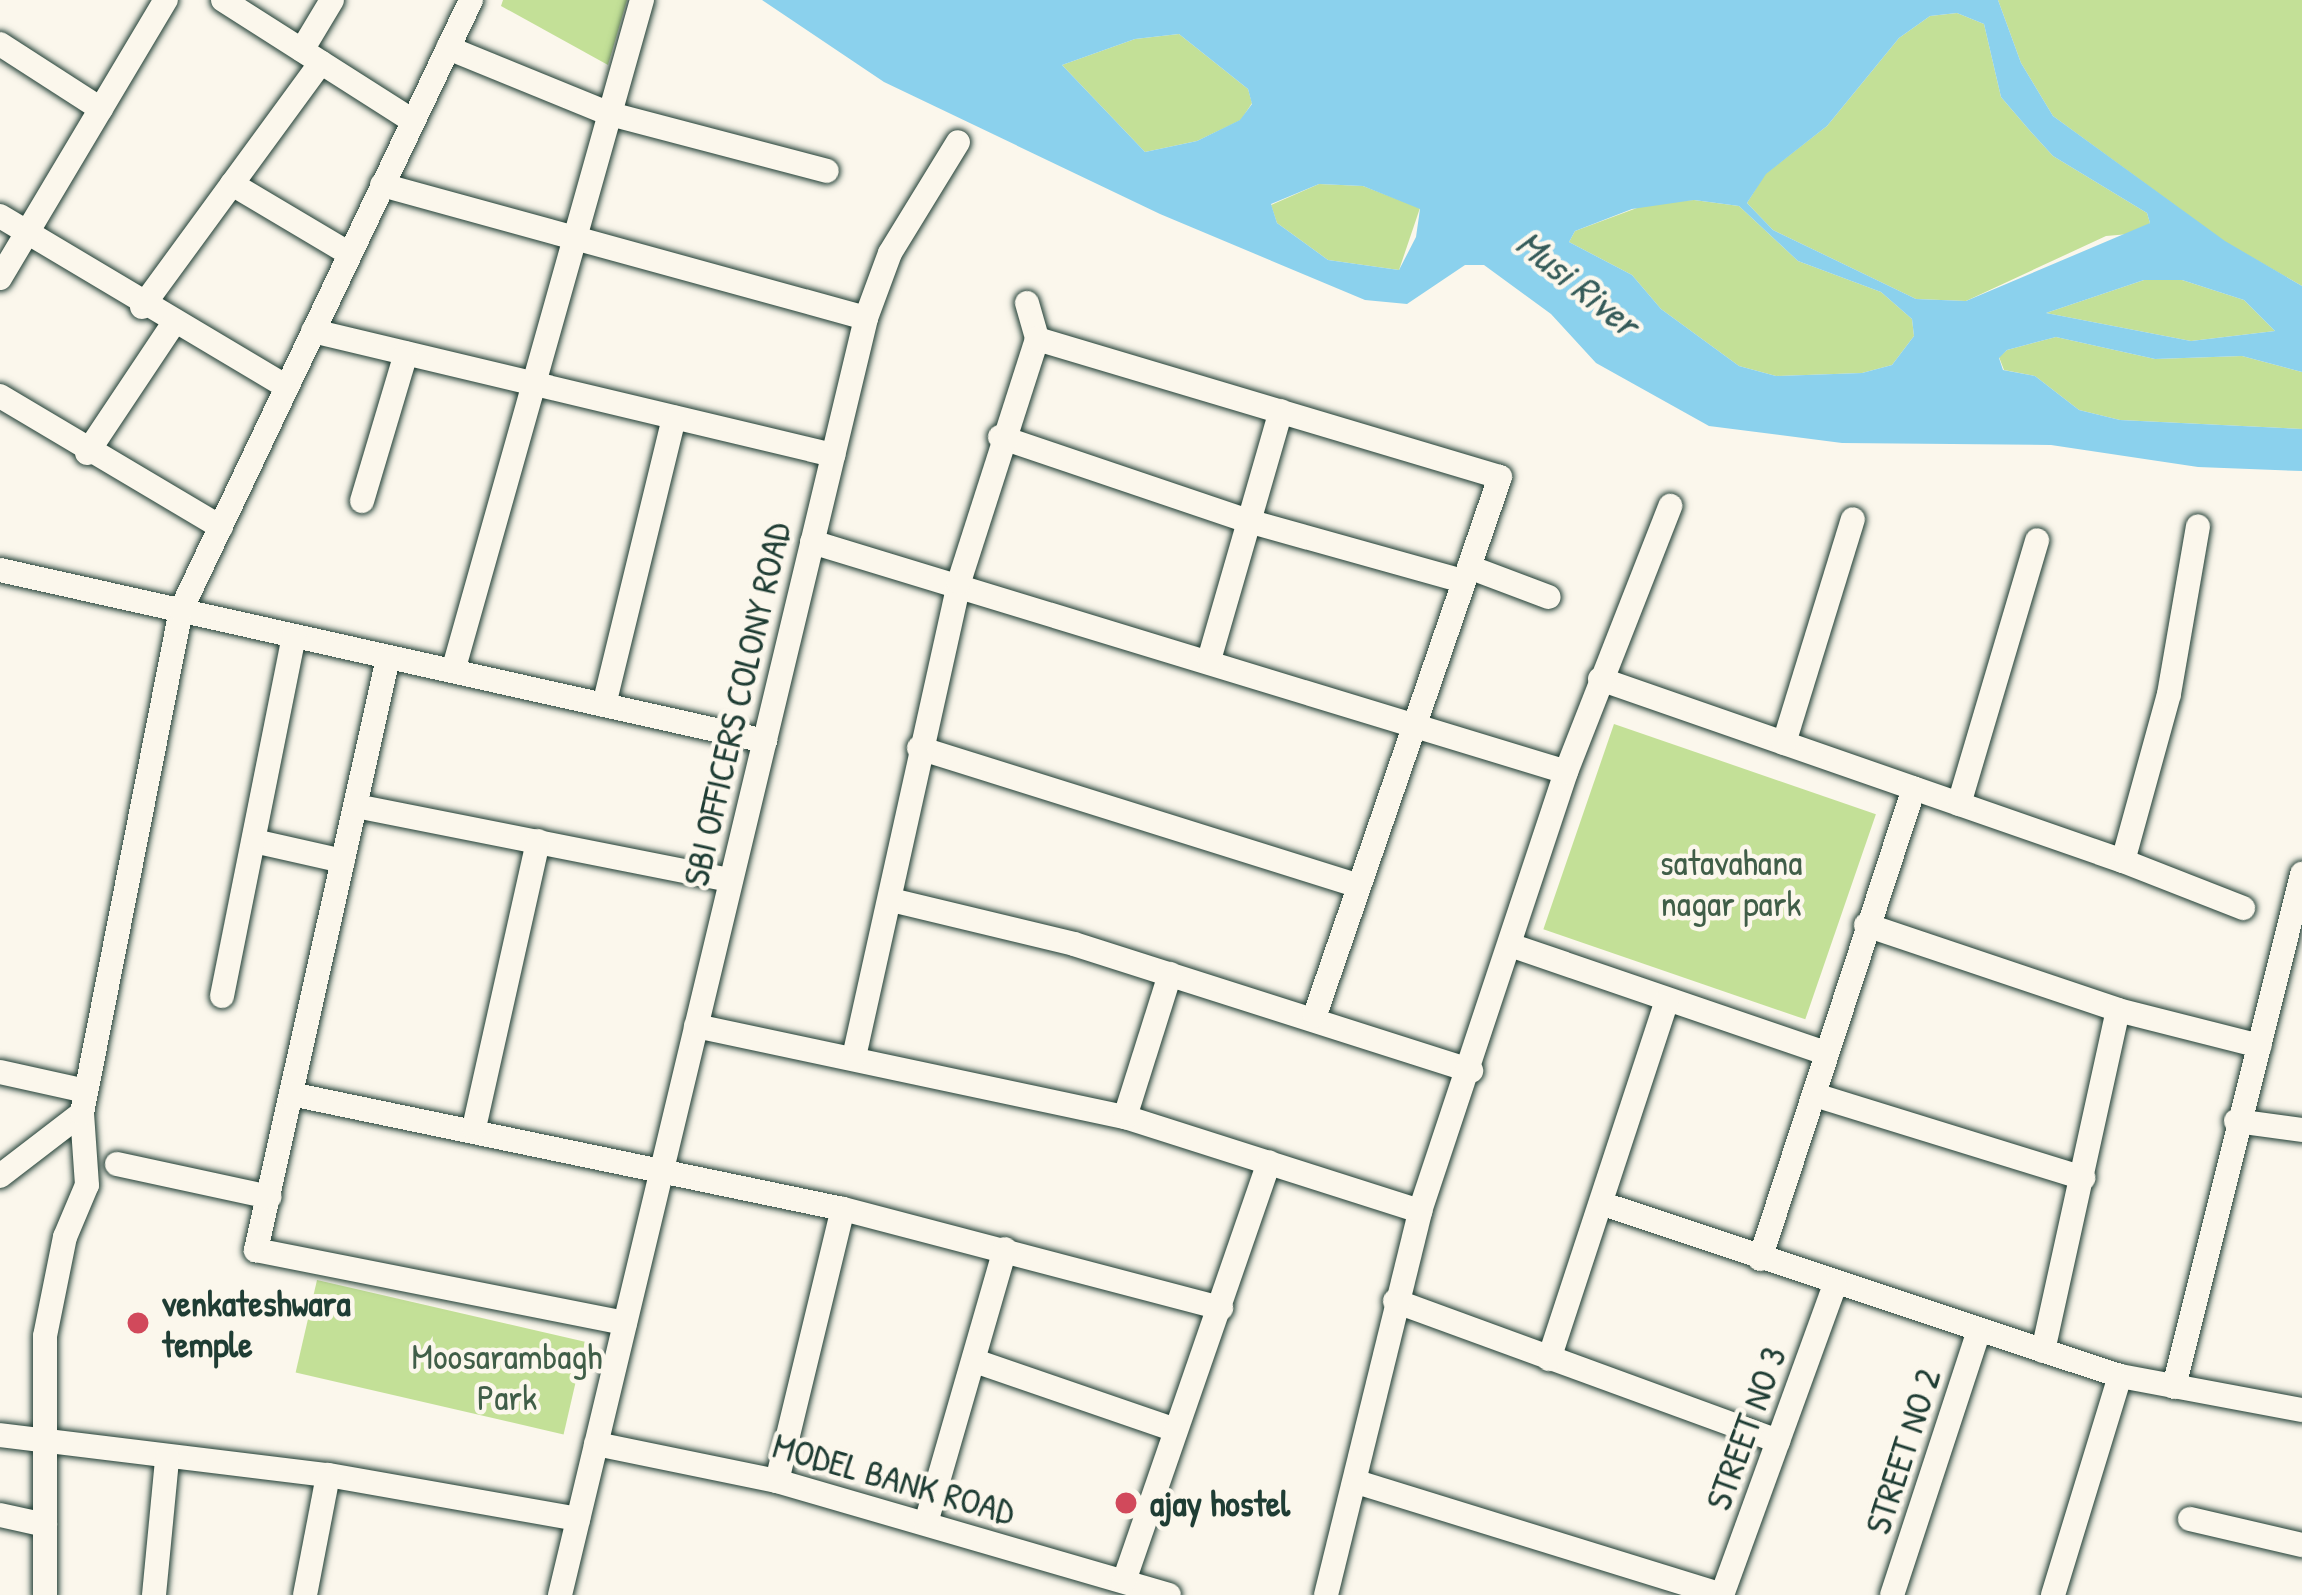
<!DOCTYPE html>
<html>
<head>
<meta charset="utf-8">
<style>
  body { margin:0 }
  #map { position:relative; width:2302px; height:1595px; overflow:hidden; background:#fbf7ec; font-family:"Patrick Hand",sans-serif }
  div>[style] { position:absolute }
  .green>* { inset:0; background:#c3e097; transform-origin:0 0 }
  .water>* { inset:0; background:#8bd1ed }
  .roads { filter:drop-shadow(0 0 3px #1f3d34) drop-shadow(0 0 3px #1f3d34) }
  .street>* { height:24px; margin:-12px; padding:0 12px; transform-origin:12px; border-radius:12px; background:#fbf7ec }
  .dots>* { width:33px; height:33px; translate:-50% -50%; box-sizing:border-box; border:6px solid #fbf7ec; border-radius:50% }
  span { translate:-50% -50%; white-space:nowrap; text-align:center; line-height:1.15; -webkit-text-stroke:9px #fbf7ec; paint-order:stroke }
  .street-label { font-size:36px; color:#1f3d34 }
  .park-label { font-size:36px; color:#405e48 }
  .poi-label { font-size:36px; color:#1f3d34; font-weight:700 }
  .left { translate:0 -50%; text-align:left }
  .water-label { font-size:39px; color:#355b59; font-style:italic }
</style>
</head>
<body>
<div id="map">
  <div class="green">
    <i style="clip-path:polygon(503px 0,627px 0,608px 65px,501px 6px)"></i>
    <i style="clip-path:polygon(1998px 0,2302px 0,2302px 286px,2225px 242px,2053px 116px,2021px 63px)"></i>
    <i style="clip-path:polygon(1957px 13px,1984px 24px,2001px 97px,2031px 132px,2053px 156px,2147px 213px,2150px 223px,2141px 233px,2106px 236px,1966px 301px,1916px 299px,1773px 230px,1747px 203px,1765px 174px,1827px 126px,1899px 38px,1930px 16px)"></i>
    <i style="clip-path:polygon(1179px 34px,1248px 89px,1252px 103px,1241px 120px,1197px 141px,1145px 152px,1062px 65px,1135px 39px)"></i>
    <i style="clip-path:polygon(1319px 184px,1363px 186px,1420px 208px,1399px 270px,1328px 260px,1277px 223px,1271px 205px)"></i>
    <i style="clip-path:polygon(1694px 200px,1739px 206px,1798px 261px,1881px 292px,1912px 319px,1914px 336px,1892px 365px,1862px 373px,1776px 376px,1739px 366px,1661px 309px,1632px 275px,1569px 242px,1575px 231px,1653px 202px)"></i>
    <i style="clip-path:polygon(2144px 280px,2182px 280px,2244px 300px,2275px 331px,2191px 341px,2046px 313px)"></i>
    <i style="clip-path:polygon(2056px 337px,2155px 359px,2242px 356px,2302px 372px,2302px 429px,2120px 420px,2079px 410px,2035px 376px,2004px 370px,1999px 357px,2007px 350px)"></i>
    <i style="left:1614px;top:724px;width:277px;height:217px;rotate:19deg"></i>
    <i style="left:317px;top:1280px;width:275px;height:95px;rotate:13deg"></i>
  </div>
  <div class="water">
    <i style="clip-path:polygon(evenodd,762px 0,1998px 0,2021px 63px,2053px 116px,2225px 241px,2302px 286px,2302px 372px,2242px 356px,2155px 359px,2056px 337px,2007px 350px,1999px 358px,2003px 370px,2035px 376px,2079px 410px,2120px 420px,2302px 429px,2302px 471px,2198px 467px,2051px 445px,1842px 443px,1709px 426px,1596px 363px,1551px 314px,1484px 265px,1465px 265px,1407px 304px,1365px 300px,1160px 214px,884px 82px,762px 0,1957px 13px,1984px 24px,2001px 97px,2031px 132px,2053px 156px,2147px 213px,2150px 223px,1966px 301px,1916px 299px,1773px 230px,1747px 203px,1766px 174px,1827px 126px,1899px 38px,1930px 16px,1957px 13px,762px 0,1179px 34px,1248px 89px,1252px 104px,1240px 120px,1197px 141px,1145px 152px,1062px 65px,1135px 39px,1179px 34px,762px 0,1319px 184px,1363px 186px,1420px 209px,1416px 237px,1399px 270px,1328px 260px,1277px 223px,1271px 204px,1319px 184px,762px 0,1694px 200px,1739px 206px,1798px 261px,1881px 292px,1912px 319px,1914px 336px,1892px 365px,1862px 373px,1776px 376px,1739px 366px,1661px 309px,1632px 275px,1569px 242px,1575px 231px,1632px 209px,1694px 200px,762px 0,2144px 280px,2182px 280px,2244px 300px,2275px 331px,2191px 341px,2046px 313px,2144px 280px)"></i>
  </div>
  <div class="roads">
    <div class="street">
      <i style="left:223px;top:0;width:225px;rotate:32.5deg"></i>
      <i style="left:0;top:44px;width:120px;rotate:32.8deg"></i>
      <i style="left:448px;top:48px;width:175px;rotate:22.2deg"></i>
      <i style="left:610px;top:114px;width:224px;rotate:14.7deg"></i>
      <i style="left:302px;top:50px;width:58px;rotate:-59deg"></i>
      <i style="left:232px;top:184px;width:137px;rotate:30.7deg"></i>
      <i style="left:382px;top:185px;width:502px;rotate:15.37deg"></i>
      <i style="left:0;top:216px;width:334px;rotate:30.8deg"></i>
      <i style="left:0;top:278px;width:324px;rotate:-59.2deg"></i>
      <i style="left:1027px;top:303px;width:37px;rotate:74deg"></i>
      <i style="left:142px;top:307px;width:303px;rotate:-53.8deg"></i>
      <i style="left:313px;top:331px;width:535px;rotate:13.41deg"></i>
      <i style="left:0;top:396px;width:257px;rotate:30.7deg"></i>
      <i style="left:1000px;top:437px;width:262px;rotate:18.7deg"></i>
      <i style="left:1248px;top:521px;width:223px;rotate:15.6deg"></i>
      <i style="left:87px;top:453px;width:155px;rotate:-56.3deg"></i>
      <i style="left:362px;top:501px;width:154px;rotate:-73.4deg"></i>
      <i style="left:812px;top:542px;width:788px;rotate:16.96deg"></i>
      <i style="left:1469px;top:567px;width:85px;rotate:20.6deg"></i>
      <i style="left:0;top:570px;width:784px;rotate:12.6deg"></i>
      <i style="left:388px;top:658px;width:607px;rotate:102.57deg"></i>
      <i style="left:256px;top:1250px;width:376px;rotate:11.2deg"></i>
      <i style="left:1209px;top:660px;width:259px;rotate:-73.9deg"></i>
      <i style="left:453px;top:671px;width:697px;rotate:-74.27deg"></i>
      <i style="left:1600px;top:679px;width:554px;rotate:19.19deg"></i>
      <i style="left:2123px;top:861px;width:173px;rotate:-74.6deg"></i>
      <i style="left:2169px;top:694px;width:170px;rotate:-80.2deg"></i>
      <i style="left:604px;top:705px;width:296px;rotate:-76.3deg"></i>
      <i style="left:1784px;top:743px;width:234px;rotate:-72.9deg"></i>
      <i style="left:919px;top:748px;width:461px;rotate:17.4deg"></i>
      <i style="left:1959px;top:804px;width:275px;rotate:-73.5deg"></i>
      <i style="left:356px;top:806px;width:382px;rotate:11.2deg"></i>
      <i style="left:254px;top:841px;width:91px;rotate:12.7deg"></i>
      <i style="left:2123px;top:861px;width:129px;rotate:21.4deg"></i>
      <i style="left:891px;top:900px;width:188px;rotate:13.5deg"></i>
      <i style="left:1074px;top:944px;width:417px;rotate:17.7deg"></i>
      <i style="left:1866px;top:925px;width:266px;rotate:18.6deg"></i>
      <i style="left:2118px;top:1010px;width:146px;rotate:14.2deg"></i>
      <i style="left:1510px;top:945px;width:333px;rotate:18.9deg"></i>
      <i style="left:222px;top:996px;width:366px;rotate:-78.7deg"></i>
      <i style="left:696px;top:1026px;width:439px;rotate:12deg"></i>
      <i style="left:1125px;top:1117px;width:310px;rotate:17.7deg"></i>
      <i style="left:854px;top:1057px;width:486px;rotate:-77.5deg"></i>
      <i style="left:959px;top:582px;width:255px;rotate:-72.2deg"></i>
      <i style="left:1037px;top:339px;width:483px;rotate:16.6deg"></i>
      <i style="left:1500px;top:477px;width:569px;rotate:108.98deg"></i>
      <i style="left:0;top:1072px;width:88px;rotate:12.5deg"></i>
      <i style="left:291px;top:1094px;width:564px;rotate:11.77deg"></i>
      <i style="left:843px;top:1209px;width:391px;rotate:14.7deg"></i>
      <i style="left:1815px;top:1095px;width:281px;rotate:17.2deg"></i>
      <i style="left:1125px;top:1117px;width:150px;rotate:-72.5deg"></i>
      <i style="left:2236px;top:1121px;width:67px;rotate:7.8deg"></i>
      <i style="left:474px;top:1128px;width:294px;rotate:-77.4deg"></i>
      <i style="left:117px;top:1164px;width:156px;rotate:12.2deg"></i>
      <i style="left:0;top:1176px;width:103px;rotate:-37.5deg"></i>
      <i style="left:1603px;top:1204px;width:545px;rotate:18.4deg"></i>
      <i style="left:2120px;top:1376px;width:185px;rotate:10.6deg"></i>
      <i style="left:1760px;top:1259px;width:495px;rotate:-71.9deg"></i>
      <i style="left:1395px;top:1301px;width:408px;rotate:20.1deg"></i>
      <i style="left:2043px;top:1351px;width:349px;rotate:-77.6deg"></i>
      <i style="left:1549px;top:1359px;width:377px;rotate:-71.8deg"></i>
      <i style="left:978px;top:1362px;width:208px;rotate:19deg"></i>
      <i style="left:2174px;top:1387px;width:529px;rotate:-75.99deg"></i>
      <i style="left:0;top:1435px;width:330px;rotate:7deg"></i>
      <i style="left:328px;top:1475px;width:254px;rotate:10deg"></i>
      <i style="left:596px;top:1444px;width:185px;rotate:11.6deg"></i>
      <i style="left:777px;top:1481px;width:408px;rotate:16.2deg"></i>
      <i style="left:777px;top:1481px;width:280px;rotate:-76.4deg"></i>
      <i style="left:1357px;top:1482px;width:382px;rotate:17.2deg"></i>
      <i style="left:0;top:1515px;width:46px;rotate:12.5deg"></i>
      <i style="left:2190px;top:1519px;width:115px;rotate:13.1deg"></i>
      <i style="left:926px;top:1523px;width:285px;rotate:-73.9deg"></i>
      <i style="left:1124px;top:1581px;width:443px;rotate:-70.9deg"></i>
      <i style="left:45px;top:1595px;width:259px;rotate:-90deg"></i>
      <i style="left:45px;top:1336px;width:101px;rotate:-78.6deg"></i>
      <i style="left:65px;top:1237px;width:56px;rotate:-67.1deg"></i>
      <i style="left:87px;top:1185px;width:72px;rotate:-94deg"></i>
      <i style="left:82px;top:1113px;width:513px;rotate:-78.87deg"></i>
      <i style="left:181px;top:610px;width:675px;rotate:-64.57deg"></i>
      <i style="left:154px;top:1595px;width:137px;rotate:-84.5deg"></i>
      <i style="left:305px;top:1595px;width:122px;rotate:-79.1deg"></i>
      <i style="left:560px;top:1595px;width:1313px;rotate:-76.52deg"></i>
      <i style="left:866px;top:318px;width:69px;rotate:-69.7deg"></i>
      <i style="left:890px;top:253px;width:130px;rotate:-58.5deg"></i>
      <i style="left:1326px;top:1595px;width:395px;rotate:-76.2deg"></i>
      <i style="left:1420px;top:1211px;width:463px;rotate:-71.6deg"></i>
      <i style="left:1566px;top:772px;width:286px;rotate:-68.6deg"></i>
      <i style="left:1722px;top:1595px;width:330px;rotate:-70deg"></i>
      <i style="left:1892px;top:1595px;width:279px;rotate:-71.8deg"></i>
      <i style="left:2053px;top:1595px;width:229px;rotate:-73deg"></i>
    </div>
  </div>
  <div class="dots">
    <i style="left:138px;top:1323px;background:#d1495b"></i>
    <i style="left:1126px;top:1503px;background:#d1495b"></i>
  </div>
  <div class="street-label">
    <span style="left:736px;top:704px;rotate:-77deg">SBI OFFICERS COLONY ROAD</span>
    <span style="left:1745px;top:1428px;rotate:-70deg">STREET NO 3</span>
    <span style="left:1902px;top:1451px;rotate:-72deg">STREET NO 2</span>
    <span style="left:894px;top:1478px;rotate:16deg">MODEL BANK ROAD</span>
  </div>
  <div class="park-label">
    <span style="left:1731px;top:882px">satavahana<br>nagar park</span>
    <span style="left:507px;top:1376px">Moosarambagh<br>Park</span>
  </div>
  <div class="poi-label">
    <span class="left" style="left:162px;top:1323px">venkateshwara<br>temple</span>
    <span class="left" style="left:1150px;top:1503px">ajay hostel</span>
  </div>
  <div class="water-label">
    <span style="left:1578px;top:283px;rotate:39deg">Musi River</span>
  </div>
</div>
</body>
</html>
